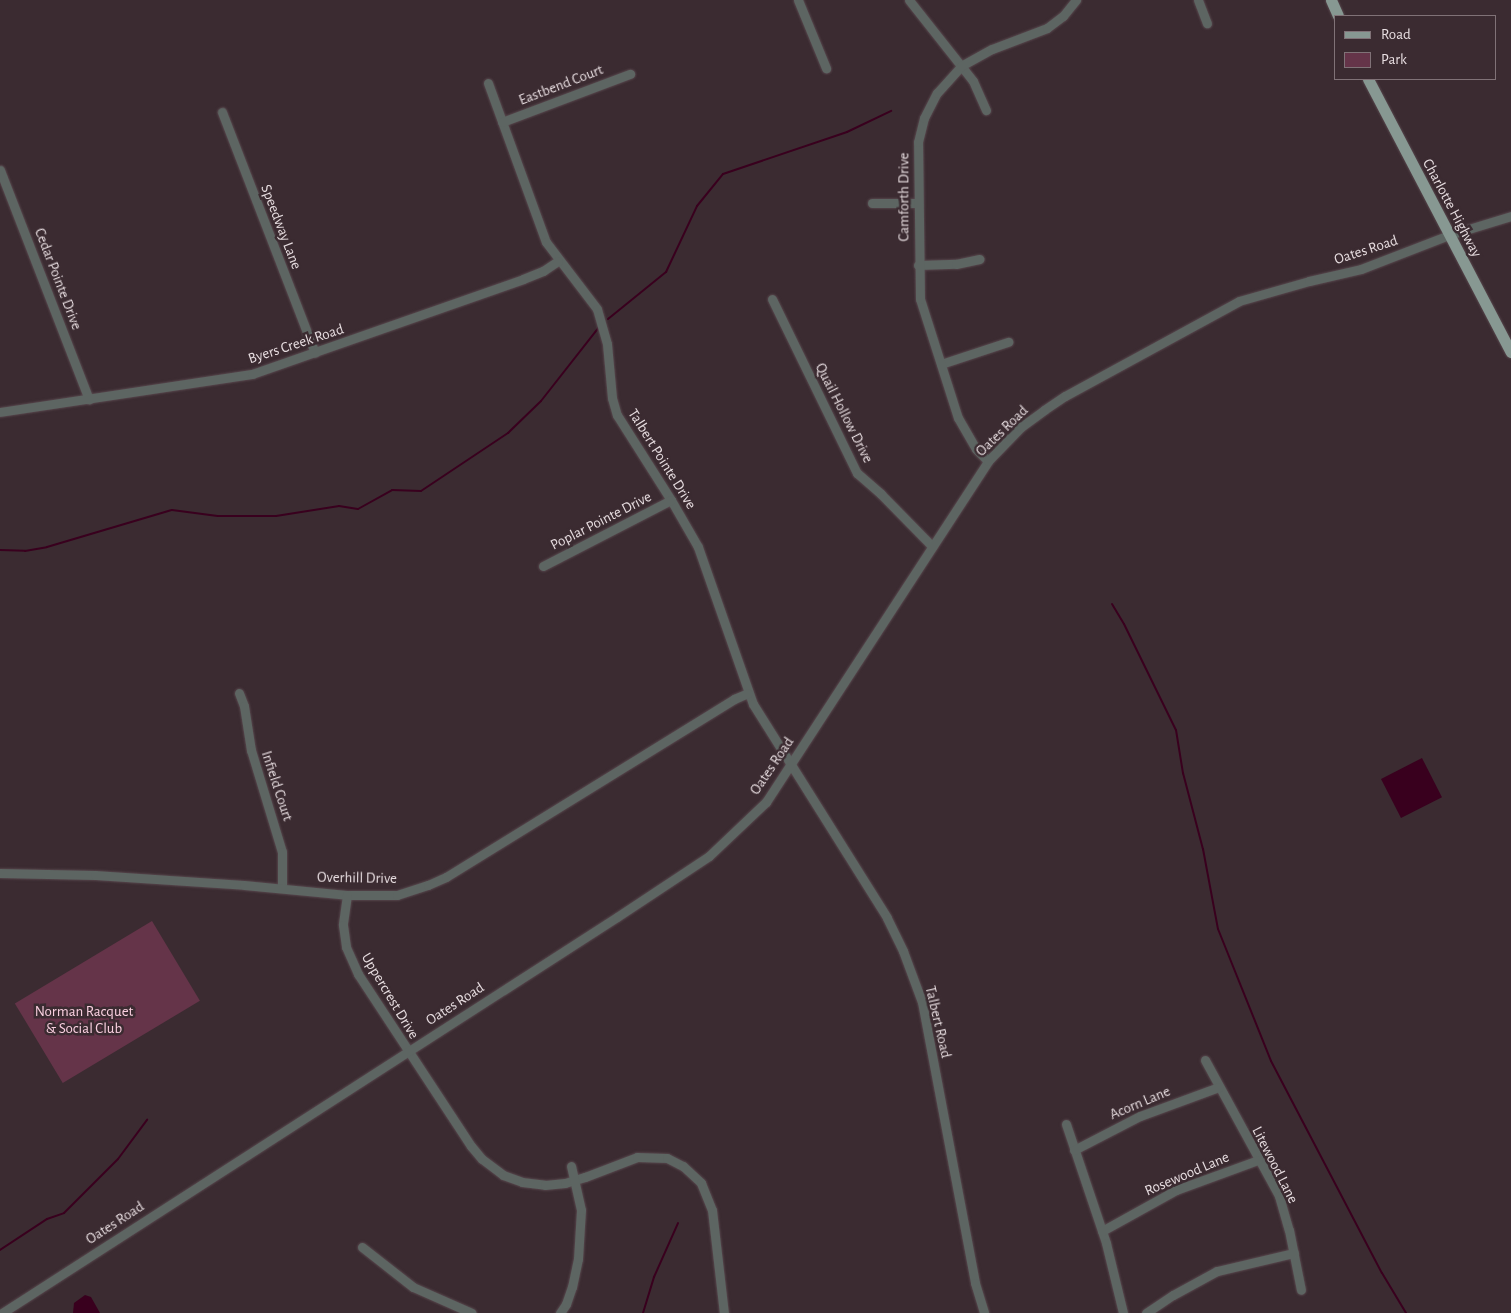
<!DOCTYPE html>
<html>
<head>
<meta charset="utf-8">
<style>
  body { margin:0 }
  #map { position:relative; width:1511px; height:1313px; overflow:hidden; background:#3b2b31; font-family:"Alegreya Sans",sans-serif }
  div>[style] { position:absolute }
  .green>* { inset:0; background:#653449; transform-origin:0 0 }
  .water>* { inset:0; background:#39001e; transform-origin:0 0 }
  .stream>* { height:2px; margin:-1px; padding:0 1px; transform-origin:1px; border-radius:1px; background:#39001e }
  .roads { filter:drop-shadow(0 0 1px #57474d) drop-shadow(0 0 1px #57474d) }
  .minor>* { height:9px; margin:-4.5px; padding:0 4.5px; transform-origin:4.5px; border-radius:4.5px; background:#5d6562 }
  .major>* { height:11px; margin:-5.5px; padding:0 5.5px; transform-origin:5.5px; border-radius:5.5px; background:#879892 }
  span { translate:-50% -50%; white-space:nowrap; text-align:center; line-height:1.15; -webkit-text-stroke:5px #3b2b31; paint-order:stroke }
  .street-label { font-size:15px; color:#e7dde0 }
  .park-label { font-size:15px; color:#f9cfdf }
  .legend { position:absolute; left:1334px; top:15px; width:162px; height:65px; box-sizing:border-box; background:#3b2b31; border:1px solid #807277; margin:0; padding:6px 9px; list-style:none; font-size:15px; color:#e7dde0 }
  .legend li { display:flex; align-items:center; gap:10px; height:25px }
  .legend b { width:25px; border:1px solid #807277 }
</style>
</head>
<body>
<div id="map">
  <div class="green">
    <i style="left:152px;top:921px;width:93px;height:160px;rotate:59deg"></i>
  </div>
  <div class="water">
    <i style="left:1422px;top:758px;width:44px;height:46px;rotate:63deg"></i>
    <i style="clip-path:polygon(85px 1295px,91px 1297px,100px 1313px,73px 1313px,74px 1303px)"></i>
  </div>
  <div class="stream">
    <i style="left:608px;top:319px;width:75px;rotate:-39deg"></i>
    <i style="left:666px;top:272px;width:73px;rotate:-64.8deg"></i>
    <i style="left:697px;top:206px;width:41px;rotate:-50.9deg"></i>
    <i style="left:723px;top:174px;width:131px;rotate:-18.7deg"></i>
    <i style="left:847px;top:132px;width:49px;rotate:-25.5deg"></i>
    <i style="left:0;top:550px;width:25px;rotate:2deg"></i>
    <i style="left:25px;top:551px;width:22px;rotate:-10deg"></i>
    <i style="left:47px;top:547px;width:130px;rotate:-16.5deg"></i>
    <i style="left:172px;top:510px;width:46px;rotate:7.4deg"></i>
    <i style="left:218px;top:516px;width:58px"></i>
    <i style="left:276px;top:516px;width:64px;rotate:-9deg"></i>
    <i style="left:339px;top:506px;width:19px;rotate:9deg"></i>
    <i style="left:358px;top:509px;width:39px;rotate:-29deg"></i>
    <i style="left:392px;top:490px;width:29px;rotate:2deg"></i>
    <i style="left:421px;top:491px;width:105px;rotate:-33.7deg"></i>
    <i style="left:508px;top:433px;width:46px;rotate:-44.1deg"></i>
    <i style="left:541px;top:401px;width:94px;rotate:-51.9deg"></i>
    <i style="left:1112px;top:604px;width:23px;rotate:59deg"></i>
    <i style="left:1124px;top:624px;width:118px;rotate:63.9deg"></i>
    <i style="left:1176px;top:730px;width:44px;rotate:80.8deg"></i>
    <i style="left:1183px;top:773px;width:79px;rotate:75.3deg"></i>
    <i style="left:1203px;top:849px;width:81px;rotate:79.4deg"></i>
    <i style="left:1218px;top:929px;width:142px;rotate:68.1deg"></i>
    <i style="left:1271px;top:1061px;width:239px;rotate:62.4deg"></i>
    <i style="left:1382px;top:1273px;width:47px;rotate:59deg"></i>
    <i style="left:0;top:1250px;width:56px;rotate:-33.4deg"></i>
    <i style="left:47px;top:1219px;width:18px;rotate:-19deg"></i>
    <i style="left:64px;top:1213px;width:76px;rotate:-45deg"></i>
    <i style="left:118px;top:1159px;width:49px;rotate:-53.4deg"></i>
    <i style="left:643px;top:1313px;width:38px;rotate:-73deg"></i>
    <i style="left:654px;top:1277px;width:59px;rotate:-66deg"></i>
  </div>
  <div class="roads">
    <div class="minor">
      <i style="left:798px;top:0;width:74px;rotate:67.6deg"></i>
      <i style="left:909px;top:0;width:103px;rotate:51.7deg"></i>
      <i style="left:973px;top:81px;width:32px;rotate:66deg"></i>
      <i style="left:1198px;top:0;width:25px;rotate:69deg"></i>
      <i style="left:488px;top:83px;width:169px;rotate:70deg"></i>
      <i style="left:546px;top:242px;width:84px;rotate:52.7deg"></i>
      <i style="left:597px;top:309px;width:36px;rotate:74deg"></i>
      <i style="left:607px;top:344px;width:54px;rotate:84.7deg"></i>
      <i style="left:612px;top:398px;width:18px;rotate:74deg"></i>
      <i style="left:617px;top:415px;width:101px;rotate:57.6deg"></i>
      <i style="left:671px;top:500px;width:54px;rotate:60.1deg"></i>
      <i style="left:698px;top:547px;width:166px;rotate:70.7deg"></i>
      <i style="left:753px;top:704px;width:252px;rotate:57.9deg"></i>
      <i style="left:887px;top:918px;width:37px;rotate:64deg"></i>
      <i style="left:903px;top:951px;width:54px;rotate:69.6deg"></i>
      <i style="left:922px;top:1002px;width:286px;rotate:79.3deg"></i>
      <i style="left:975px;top:1283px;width:31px;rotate:73deg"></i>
      <i style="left:222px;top:112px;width:258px;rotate:68.9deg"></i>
      <i style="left:502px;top:122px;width:137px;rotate:-20.6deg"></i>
      <i style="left:0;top:170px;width:246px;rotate:68.8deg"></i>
      <i style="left:872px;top:203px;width:45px"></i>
      <i style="left:918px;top:265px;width:38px;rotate:-2deg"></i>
      <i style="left:956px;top:264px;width:24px;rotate:-12deg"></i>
      <i style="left:772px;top:299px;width:194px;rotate:64deg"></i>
      <i style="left:857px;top:473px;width:32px;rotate:41deg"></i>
      <i style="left:881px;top:494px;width:73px;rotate:45.6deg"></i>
      <i style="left:941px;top:364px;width:71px;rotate:-18.2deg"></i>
      <i style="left:0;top:412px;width:255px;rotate:-8.6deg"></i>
      <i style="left:252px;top:374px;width:287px;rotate:-19.3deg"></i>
      <i style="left:523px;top:279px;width:22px;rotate:-22deg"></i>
      <i style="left:543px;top:271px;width:18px;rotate:-34deg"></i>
      <i style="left:988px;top:461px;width:17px;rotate:-135deg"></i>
      <i style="left:976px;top:449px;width:36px;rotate:-120deg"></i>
      <i style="left:958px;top:418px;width:125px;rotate:-107.7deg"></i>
      <i style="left:920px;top:299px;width:157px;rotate:-90.7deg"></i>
      <i style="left:918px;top:142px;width:25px;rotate:-76deg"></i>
      <i style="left:924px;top:118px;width:28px;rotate:-63deg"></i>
      <i style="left:937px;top:93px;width:36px;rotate:-48deg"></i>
      <i style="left:961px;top:66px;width:35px;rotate:-29deg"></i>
      <i style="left:992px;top:49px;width:59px;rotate:-20.9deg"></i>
      <i style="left:1047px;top:28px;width:20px;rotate:-37deg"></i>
      <i style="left:1063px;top:16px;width:21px;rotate:-51deg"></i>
      <i style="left:543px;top:566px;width:144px;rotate:-27.3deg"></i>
      <i style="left:239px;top:693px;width:14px;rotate:69deg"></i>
      <i style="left:244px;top:706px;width:45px;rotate:81deg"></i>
      <i style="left:251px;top:750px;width:107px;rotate:73.1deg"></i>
      <i style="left:282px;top:852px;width:36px;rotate:90deg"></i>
      <i style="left:0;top:873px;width:95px;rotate:1.2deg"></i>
      <i style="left:95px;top:875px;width:149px;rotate:3.8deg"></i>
      <i style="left:244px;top:885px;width:103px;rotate:5.5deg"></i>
      <i style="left:347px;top:895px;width:50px"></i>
      <i style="left:397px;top:895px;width:33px;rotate:-18deg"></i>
      <i style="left:428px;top:885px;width:20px;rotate:-24deg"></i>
      <i style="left:446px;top:877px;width:339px;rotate:-31.7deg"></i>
      <i style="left:734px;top:699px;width:15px;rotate:-23deg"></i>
      <i style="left:347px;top:895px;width:30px;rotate:98deg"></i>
      <i style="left:343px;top:925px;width:22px;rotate:82deg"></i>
      <i style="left:346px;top:947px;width:30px;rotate:66deg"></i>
      <i style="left:358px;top:974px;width:206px;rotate:56.7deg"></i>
      <i style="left:471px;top:1146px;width:17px;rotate:50deg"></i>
      <i style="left:482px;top:1159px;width:26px;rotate:37deg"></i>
      <i style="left:503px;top:1175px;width:20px;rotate:20deg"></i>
      <i style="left:522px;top:1182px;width:23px;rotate:7deg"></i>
      <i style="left:545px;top:1185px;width:20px;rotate:-6deg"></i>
      <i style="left:565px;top:1183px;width:21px;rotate:-17deg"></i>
      <i style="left:585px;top:1177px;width:56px;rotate:-21deg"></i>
      <i style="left:637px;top:1157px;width:30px;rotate:2deg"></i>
      <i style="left:667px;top:1158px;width:18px;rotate:27deg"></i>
      <i style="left:683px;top:1166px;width:25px;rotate:43deg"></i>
      <i style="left:701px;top:1183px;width:29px;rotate:68deg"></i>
      <i style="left:712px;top:1210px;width:104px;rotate:83.4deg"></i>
      <i style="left:1205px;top:1060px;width:155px;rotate:61.4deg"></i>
      <i style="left:1279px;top:1196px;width:35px;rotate:74deg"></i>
      <i style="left:1289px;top:1230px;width:61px;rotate:78.7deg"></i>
      <i style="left:1066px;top:1124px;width:126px;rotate:71.4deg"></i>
      <i style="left:1106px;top:1243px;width:72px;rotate:76.3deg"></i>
      <i style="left:1074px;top:1150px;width:74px;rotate:-27.3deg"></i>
      <i style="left:1140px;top:1116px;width:84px;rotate:-20.2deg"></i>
      <i style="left:1102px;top:1231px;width:85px;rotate:-29deg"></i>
      <i style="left:1176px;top:1190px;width:87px;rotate:-20.1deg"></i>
      <i style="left:362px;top:1247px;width:65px;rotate:38.1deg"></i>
      <i style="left:413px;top:1287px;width:64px;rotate:23.8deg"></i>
      <i style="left:2px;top:1313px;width:731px;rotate:-32.78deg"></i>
      <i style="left:617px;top:917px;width:110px;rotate:-33.5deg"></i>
      <i style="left:709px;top:856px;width:79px;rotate:-43.5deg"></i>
      <i style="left:766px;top:802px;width:407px;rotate:-56.9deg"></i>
      <i style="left:988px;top:461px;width:47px;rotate:-45.9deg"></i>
      <i style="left:1021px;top:427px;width:29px;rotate:-36deg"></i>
      <i style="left:1044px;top:410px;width:25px;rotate:-34deg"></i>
      <i style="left:1065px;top:396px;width:198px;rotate:-28.6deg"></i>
      <i style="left:1239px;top:301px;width:73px;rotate:-15.9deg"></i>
      <i style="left:1309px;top:281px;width:53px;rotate:-13deg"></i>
      <i style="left:1361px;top:269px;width:94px;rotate:-21.1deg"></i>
      <i style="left:1449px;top:235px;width:65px;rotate:-17deg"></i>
      <i style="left:560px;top:1313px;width:11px;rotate:-56deg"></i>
      <i style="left:566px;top:1304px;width:18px;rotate:-71deg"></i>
      <i style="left:572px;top:1287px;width:29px;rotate:-78deg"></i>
      <i style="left:578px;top:1259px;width:49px;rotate:-86.5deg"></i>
      <i style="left:581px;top:1210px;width:45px;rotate:-102.8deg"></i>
      <i style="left:1146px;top:1313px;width:32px;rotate:-34deg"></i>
      <i style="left:1173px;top:1295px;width:50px;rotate:-28.6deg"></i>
      <i style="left:1217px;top:1271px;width:79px;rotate:-13.2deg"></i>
    </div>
    <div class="major">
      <i style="left:1331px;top:0;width:17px;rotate:66deg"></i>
      <i style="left:1368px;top:79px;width:308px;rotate:62.4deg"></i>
    </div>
  </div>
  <div class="street-label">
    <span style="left:561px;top:85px;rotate:-21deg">Eastbend Court</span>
    <span style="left:904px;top:197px;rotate:-90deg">Camforth Drive</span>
    <span style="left:1452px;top:208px;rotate:62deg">Charlotte Highway</span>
    <span style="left:281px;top:227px;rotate:69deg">Speedway Lane</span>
    <span style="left:1366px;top:250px;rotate:-18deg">Oates Road</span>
    <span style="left:58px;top:279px;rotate:69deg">Cedar Pointe Drive</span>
    <span style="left:296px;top:344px;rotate:-18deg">Byers Creek Road</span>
    <span style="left:844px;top:413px;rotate:63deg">Quail Hollow Drive</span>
    <span style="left:1002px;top:431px;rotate:-44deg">Oates Road</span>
    <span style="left:662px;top:459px;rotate:58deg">Talbert Pointe Drive</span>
    <span style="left:601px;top:521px;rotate:-27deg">Poplar Pointe Drive</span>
    <span style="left:772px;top:766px;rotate:-56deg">Oates Road</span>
    <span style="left:277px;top:786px;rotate:72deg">Infield Court</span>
    <span style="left:357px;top:878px;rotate:1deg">Overhill Drive</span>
    <span style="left:390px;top:996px;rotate:59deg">Uppercrest Drive</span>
    <span style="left:455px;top:1004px;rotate:-33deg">Oates Road</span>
    <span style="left:938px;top:1022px;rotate:77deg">Talbert Road</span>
    <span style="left:1140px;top:1103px;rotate:-23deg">Acorn Lane</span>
    <span style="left:1275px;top:1165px;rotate:63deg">Litewood Lane</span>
    <span style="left:1187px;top:1174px;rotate:-23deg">Rosewood Lane</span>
    <span style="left:115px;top:1223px;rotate:-33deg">Oates Road</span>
  </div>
  <div class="park-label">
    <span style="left:84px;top:1020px">Norman Racquet<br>&amp; Social Club</span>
  </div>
  <ul class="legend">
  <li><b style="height:6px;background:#879892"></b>Road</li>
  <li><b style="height:14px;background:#653449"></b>Park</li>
  </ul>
</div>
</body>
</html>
